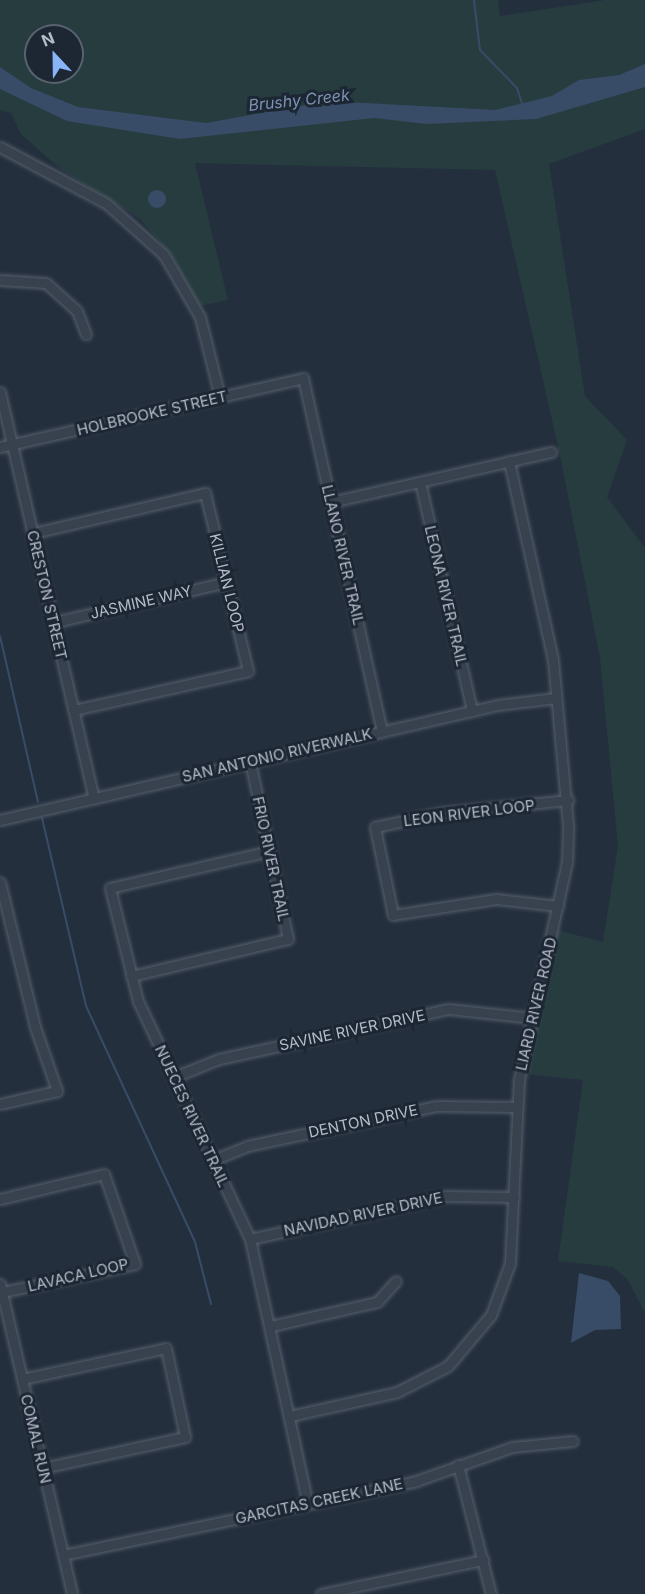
<!DOCTYPE html>
<html>
<head>
<meta charset="utf-8">
<style>
  body { margin:0 }
  #map { position:relative; width:645px; height:1594px; overflow:hidden; background:#242f3e; font-family:Inter,sans-serif }
  div>[style] { position:absolute }
  .green>* { inset:0; background:#263c3f }
  .water>* { inset:0; background:#394c67 }
  .round { border-radius:50% }
  .stream>* { height:2px; margin:-1px; padding:0 1px; transform-origin:1px; border-radius:1px; background:#394c67 }
  .roads { filter:drop-shadow(0 0 2px #565f6c) drop-shadow(0 0 2px #565f6c) }
  .minor>* { height:9px; margin:-4.5px; padding:0 4.5px; transform-origin:4.5px; border-radius:4.5px; background:#38414e }
  span { translate:-50% -50%; white-space:nowrap; text-align:center; line-height:1.15; -webkit-text-stroke:6px #1d2633; paint-order:stroke }
  .street-label { font-size:15px; color:#b4bcc9 }
  .water-label { font-size:16px; color:#7c92b1; font-style:italic }
  .north { position:absolute; left:24px; top:24px; width:60px; height:60px; box-sizing:border-box; background:#1d2633; border:2px solid #59626f; border-radius:50%; rotate:338deg; font-size:16px; font-weight:700; line-height:24px; text-align:center; color:#b4bcc9 }
  .north::after { content:''; display:block; margin:auto; width:21px; height:27px; background:#8ab4f8; clip-path:polygon(50% 0,100% 100%,50% 72%,0 100%) }
</style>
</head>
<body>
<div id="map">
  <div class="green">
    <i style="clip-path:polygon(evenodd,0 0,498px 0,500px 16px,605px 0,645px 0,645px 129px,549px 164px,585px 396px,627px 440px,607px 497px,645px 548px,645px 1313px,628px 1280px,613px 1267px,558px 1261px,583px 1080px,524px 1074px,557px 930px,603px 942px,618px 846px,600px 658px,560px 455px,495px 170px,195px 163px,228px 300px,200px 306px,171px 255px,140px 219px,60px 169px,21px 134px,11px 113px,0 110px,0 0,36px 36px,72px 36px,72px 72px,36px 72px,36px 36px)"></i>
  </div>
  <div class="water">
    <i style="clip-path:polygon(645px 64px,645px 87px,536px 119px,427px 124px,374px 118px,180px 139px,67px 121px,0 89px,0 67px,31px 88px,78px 107px,206px 123px,328px 101px,495px 110px,552px 96px,579px 80px,619px 75px)"></i>
    <i class="round" style="left:148px;top:190px;width:18px;height:18px"></i>
    <i style="clip-path:polygon(579px 1273px,608px 1281px,620px 1296px,621px 1329px,595px 1330px,571px 1343px)"></i>
  </div>
  <div class="stream">
    <i style="left:474px;top:0;width:50px;rotate:83.2deg"></i>
    <i style="left:480px;top:50px;width:53px;rotate:45.8deg"></i>
    <i style="left:517px;top:88px;width:16px;rotate:72deg"></i>
    <i style="left:0;top:636px;width:170px;rotate:77.1deg"></i>
    <i style="left:42px;top:818px;width:193px;rotate:76.8deg"></i>
    <i style="left:86px;top:1006px;width:260px;rotate:65.2deg"></i>
    <i style="left:195px;top:1242px;width:64px;rotate:75.5deg"></i>
  </div>
  <div class="roads">
    <div class="minor">
      <i style="left:0;top:147px;width:121px;rotate:28deg"></i>
      <i style="left:107px;top:204px;width:76px;rotate:41.8deg"></i>
      <i style="left:164px;top:255px;width:72px;rotate:59.9deg"></i>
      <i style="left:200px;top:317px;width:82px;rotate:76deg"></i>
      <i style="left:0;top:280px;width:46px;rotate:3.7deg"></i>
      <i style="left:46px;top:283px;width:42px;rotate:42.1deg"></i>
      <i style="left:77px;top:311px;width:25px;rotate:69deg"></i>
      <i style="left:0;top:392px;width:417px;rotate:77deg"></i>
      <i style="left:0;top:447px;width:311px;rotate:-12.8deg"></i>
      <i style="left:303px;top:378px;width:362px;rotate:77.4deg"></i>
      <i style="left:420px;top:482px;width:235px;rotate:77.2deg"></i>
      <i style="left:331px;top:502px;width:226px;rotate:-12.8deg"></i>
      <i style="left:33px;top:533px;width:177px;rotate:-13.1deg"></i>
      <i style="left:205px;top:493px;width:183px;rotate:76.4deg"></i>
      <i style="left:248px;top:671px;width:179px;rotate:167.4deg"></i>
      <i style="left:55px;top:622px;width:177px;rotate:-13.1deg"></i>
      <i style="left:0;top:820px;width:510px;rotate:-13.03deg"></i>
      <i style="left:497px;top:705px;width:59px;rotate:-6.8deg"></i>
      <i style="left:270px;top:851px;width:164px;rotate:167deg"></i>
      <i style="left:110px;top:888px;width:116px;rotate:76.1deg"></i>
      <i style="left:138px;top:1001px;width:263px;rotate:64.8deg"></i>
      <i style="left:250px;top:1239px;width:271px;rotate:77.7deg"></i>
      <i style="left:0;top:882px;width:149px;rotate:76.4deg"></i>
      <i style="left:35px;top:1027px;width:68px;rotate:71deg"></i>
      <i style="left:57px;top:1091px;width:58px;rotate:167.2deg"></i>
      <i style="left:558px;top:906px;width:62px;rotate:-173.6deg"></i>
      <i style="left:496px;top:899px;width:104px;rotate:171.2deg"></i>
      <i style="left:393px;top:915px;width:90px;rotate:-101.6deg"></i>
      <i style="left:375px;top:827px;width:66px;rotate:-12.2deg"></i>
      <i style="left:440px;top:813px;width:129px;rotate:-5.8deg"></i>
      <i style="left:131px;top:976px;width:161px;rotate:-13.3deg"></i>
      <i style="left:288px;top:939px;width:181px;rotate:-102.1deg"></i>
      <i style="left:174px;top:1077px;width:48px;rotate:-21.8deg"></i>
      <i style="left:219px;top:1059px;width:235px;rotate:-12.3deg"></i>
      <i style="left:449px;top:1009px;width:84px;rotate:6.1deg"></i>
      <i style="left:213px;top:1160px;width:37px;rotate:-22deg"></i>
      <i style="left:247px;top:1146px;width:193px;rotate:-11.9deg"></i>
      <i style="left:436px;top:1106px;width:81px;rotate:0.7deg"></i>
      <i style="left:0;top:1199px;width:107px;rotate:-13.5deg"></i>
      <i style="left:104px;top:1174px;width:95px;rotate:71deg"></i>
      <i style="left:135px;top:1264px;width:136px;rotate:168.1deg"></i>
      <i style="left:250px;top:1239px;width:201px;rotate:-12.4deg"></i>
      <i style="left:446px;top:1196px;width:68px;rotate:0.8deg"></i>
      <i style="left:0;top:1284px;width:318px;rotate:76.9deg"></i>
      <i style="left:271px;top:1326px;width:109px;rotate:-12.8deg"></i>
      <i style="left:377px;top:1302px;width:28px;rotate:-48deg"></i>
      <i style="left:22px;top:1379px;width:147px;rotate:-12.1deg"></i>
      <i style="left:166px;top:1348px;width:91px;rotate:77.9deg"></i>
      <i style="left:185px;top:1437px;width:145px;rotate:167.7deg"></i>
      <i style="left:290px;top:1416px;width:110px;rotate:-12.6deg"></i>
      <i style="left:397px;top:1392px;width:57px;rotate:-27deg"></i>
      <i style="left:448px;top:1366px;width:67px;rotate:-49.9deg"></i>
      <i style="left:491px;top:1315px;width:55px;rotate:-69.9deg"></i>
      <i style="left:510px;top:1263px;width:183px;rotate:-87.2deg"></i>
      <i style="left:519px;top:1080px;width:223px;rotate:-77.6deg"></i>
      <i style="left:567px;top:862px;width:37px;rotate:-88deg"></i>
      <i style="left:568px;top:825px;width:166px;rotate:-95.2deg"></i>
      <i style="left:553px;top:660px;width:204px;rotate:-102.5deg"></i>
      <i style="left:458px;top:1465px;width:133px;rotate:75.7deg"></i>
      <i style="left:63px;top:1555px;width:361px;rotate:-11.8deg"></i>
      <i style="left:416px;top:1481px;width:102px;rotate:-19.5deg"></i>
      <i style="left:512px;top:1447px;width:61px;rotate:-5.6deg"></i>
      <i style="left:321px;top:1594px;width:166px;rotate:-11.9deg"></i>
    </div>
  </div>
  <div class="street-label">
    <span style="left:152px;top:413px;rotate:-13deg">HOLBROOKE STREET</span>
    <span style="left:343px;top:555px;rotate:77deg">LLANO RIVER TRAIL</span>
    <span style="left:227px;top:583px;rotate:76deg">KILLIAN LOOP</span>
    <span style="left:47px;top:595px;rotate:77deg">CRESTON STREET</span>
    <span style="left:446px;top:596px;rotate:77deg">LEONA RIVER TRAIL</span>
    <span style="left:141px;top:602px;rotate:-13deg">JASMINE WAY</span>
    <span style="left:277px;top:755px;rotate:-13deg">SAN ANTONIO RIVERWALK</span>
    <span style="left:469px;top:813px;rotate:-7deg">LEON RIVER LOOP</span>
    <span style="left:271px;top:859px;rotate:78deg">FRIO RIVER TRAIL</span>
    <span style="left:536px;top:1004px;rotate:-77deg">LIARD RIVER ROAD</span>
    <span style="left:352px;top:1030px;rotate:-12deg">SAVINE RIVER DRIVE</span>
    <span style="left:192px;top:1116px;rotate:65deg">NUECES RIVER TRAIL</span>
    <span style="left:363px;top:1121px;rotate:-12deg">DENTON DRIVE</span>
    <span style="left:363px;top:1214px;rotate:-12deg">NAVIDAD RIVER DRIVE</span>
    <span style="left:78px;top:1275px;rotate:-13deg">LAVACA LOOP</span>
    <span style="left:36px;top:1439px;rotate:77deg">COMAL RUN</span>
    <span style="left:319px;top:1501px;rotate:-12deg">GARCITAS CREEK LANE</span>
  </div>
  <div class="water-label">
    <span style="left:299px;top:100px;rotate:-6deg">Brushy Creek</span>
  </div>
  <div class="north">N</div>
</div>
</body>
</html>
